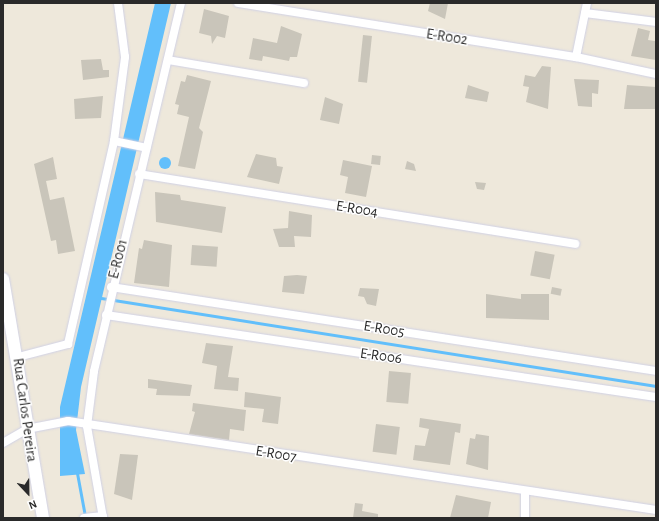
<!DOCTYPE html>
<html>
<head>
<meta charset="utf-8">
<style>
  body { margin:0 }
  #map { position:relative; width:659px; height:521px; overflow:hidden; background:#eee8db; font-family:"Alegreya Sans",sans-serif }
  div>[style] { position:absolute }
  .water>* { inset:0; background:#62bffb }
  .round { border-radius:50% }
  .stream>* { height:3px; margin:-1.5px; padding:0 1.5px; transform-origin:1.5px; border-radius:1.5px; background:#62bffb }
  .building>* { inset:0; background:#c9c5ba; transform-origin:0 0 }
  .roads { filter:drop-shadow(0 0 1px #d0d1e5) drop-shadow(0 0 1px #d0d1e5) }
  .street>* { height:8px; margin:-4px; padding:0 4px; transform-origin:4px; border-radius:4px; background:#fff }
  .secondary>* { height:12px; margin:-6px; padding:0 6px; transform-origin:6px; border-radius:6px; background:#fff }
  span { translate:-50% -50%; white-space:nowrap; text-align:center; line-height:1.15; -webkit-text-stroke:3px #fff; paint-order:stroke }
  .street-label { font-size:15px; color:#2a2a2a }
  .frame { position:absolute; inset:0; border:4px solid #2a2a2a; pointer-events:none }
  .north { position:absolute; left:8px; top:473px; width:40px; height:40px; -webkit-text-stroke:3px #fff; paint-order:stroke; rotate:158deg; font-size:11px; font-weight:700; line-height:16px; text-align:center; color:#2a2a2a }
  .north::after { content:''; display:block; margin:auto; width:14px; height:18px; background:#2a2a2a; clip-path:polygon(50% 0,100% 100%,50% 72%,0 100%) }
</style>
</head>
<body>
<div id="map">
  <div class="water">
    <i style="clip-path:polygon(155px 3px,171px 3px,81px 387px,76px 430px,85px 474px,60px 476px,60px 407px)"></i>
    <i class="round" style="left:159px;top:157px;width:12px;height:12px"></i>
  </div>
  <div class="stream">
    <i style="left:101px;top:298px;width:562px;rotate:9.01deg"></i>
    <i style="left:77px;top:473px;width:44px;rotate:79.5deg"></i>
  </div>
  <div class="building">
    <i style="clip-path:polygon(430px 3px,448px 3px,445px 19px,428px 11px)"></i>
    <i style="clip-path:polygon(204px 9px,229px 16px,225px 38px,217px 36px,212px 44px,211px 36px,199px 33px)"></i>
    <i style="clip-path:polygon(281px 26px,302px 34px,297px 57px,290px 57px,289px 61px,263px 56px,262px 61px,249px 59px,253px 38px,277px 43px)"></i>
    <i style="clip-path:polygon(638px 28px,650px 31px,648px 40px,655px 41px,656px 60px,631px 56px)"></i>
    <i style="left:363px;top:35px;width:9px;height:47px;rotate:6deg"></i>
    <i style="clip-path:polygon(101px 59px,103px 70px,109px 70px,109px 77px,83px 80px,81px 60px)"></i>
    <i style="clip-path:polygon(542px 66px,551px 67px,548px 109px,526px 102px,529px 87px,523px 86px,525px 75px,535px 77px)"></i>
    <i style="clip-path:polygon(187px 75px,211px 81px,199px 128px,203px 132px,195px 169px,178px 166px,189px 117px,177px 114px,179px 105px,175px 104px,181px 81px,185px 82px)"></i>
    <i style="clip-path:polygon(574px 79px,599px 80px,598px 94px,592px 93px,592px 107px,578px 106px)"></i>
    <i style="clip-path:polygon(468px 85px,489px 92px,487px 102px,465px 98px)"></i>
    <i style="clip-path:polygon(627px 85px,656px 87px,656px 109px,624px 109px)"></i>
    <i style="clip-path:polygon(103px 96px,101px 118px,75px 119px,74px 99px)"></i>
    <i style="clip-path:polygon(325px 97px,343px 104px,339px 124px,320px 120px)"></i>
    <i style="clip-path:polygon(256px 154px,276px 158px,277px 166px,283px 167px,279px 184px,247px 177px)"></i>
    <i style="left:372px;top:155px;width:9px;height:9px;rotate:6deg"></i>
    <i style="clip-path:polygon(53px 157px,57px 179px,46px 181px,50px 200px,64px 197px,75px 251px,58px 254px,56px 240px,51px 241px,34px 164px)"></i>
    <i style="clip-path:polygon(343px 160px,372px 166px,366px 197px,345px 193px,348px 177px,340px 175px)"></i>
    <i style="clip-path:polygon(407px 161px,414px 164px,416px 171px,405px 169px)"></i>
    <i style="clip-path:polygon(475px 182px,486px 183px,484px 190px,477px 189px)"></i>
    <i style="clip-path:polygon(155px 192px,180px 195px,181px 200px,226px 207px,222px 233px,156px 222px)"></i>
    <i style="clip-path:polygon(289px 211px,312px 215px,311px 237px,294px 236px,295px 247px,279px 247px,273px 229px,288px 228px)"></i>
    <i style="clip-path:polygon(144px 240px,172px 245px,169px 287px,134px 283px,139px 248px,142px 249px)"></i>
    <i style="left:192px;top:245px;width:26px;height:20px;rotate:4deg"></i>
    <i style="left:535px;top:251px;width:20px;height:25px;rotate:11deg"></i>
    <i style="clip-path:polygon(297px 275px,307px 276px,304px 294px,282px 292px,284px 276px)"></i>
    <i style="left:552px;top:287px;width:10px;height:7px;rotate:11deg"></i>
    <i style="clip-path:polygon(360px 288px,379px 289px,376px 306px,367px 304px,364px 297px,358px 296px)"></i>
    <i style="clip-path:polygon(486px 294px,521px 299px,521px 294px,549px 294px,549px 320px,486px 318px)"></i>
    <i style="clip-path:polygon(206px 343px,233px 346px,228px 377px,239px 378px,238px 391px,214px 389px,217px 366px,202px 363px)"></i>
    <i style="left:389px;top:371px;width:22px;height:31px;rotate:5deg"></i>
    <i style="clip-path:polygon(148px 379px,192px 385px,190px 396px,156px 395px,157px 389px,148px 388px)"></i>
    <i style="clip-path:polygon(245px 392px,281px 397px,278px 424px,262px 422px,264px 409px,244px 407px)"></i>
    <i style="clip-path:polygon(193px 403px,246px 410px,244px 431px,230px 429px,229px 440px,189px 434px,195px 412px,192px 411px)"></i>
    <i style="clip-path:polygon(420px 418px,461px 424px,460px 433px,455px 432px,450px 465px,413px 460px,415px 445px,425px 446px,429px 429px,419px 427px)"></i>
    <i style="left:376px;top:424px;width:24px;height:28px;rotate:7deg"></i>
    <i style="clip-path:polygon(476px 434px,489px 436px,488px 470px,466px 464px,470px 438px,475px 439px)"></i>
    <i style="clip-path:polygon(120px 454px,138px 455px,132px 500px,114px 494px)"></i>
    <i style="clip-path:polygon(456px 495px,491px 502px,488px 518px,450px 518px)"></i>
    <i style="clip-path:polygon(355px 503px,363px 504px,362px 511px,378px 514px,378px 518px,353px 518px)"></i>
  </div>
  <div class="roads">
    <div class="street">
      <i style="left:238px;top:3px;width:342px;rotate:9.1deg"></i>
      <i style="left:576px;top:57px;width:82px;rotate:12deg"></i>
      <i style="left:585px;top:13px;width:72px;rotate:7.2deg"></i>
      <i style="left:576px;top:57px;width:55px;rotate:-78.5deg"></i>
      <i style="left:168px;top:60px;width:138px;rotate:9.6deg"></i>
      <i style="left:114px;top:141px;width:33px;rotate:12deg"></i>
      <i style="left:139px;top:174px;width:442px;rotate:9.1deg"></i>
      <i style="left:111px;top:287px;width:551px;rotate:8.76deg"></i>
      <i style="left:106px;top:315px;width:556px;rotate:8.48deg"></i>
      <i style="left:18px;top:357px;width:52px;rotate:-14.6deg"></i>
      <i style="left:68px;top:344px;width:208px;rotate:-77.2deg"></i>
      <i style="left:114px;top:141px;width:85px;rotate:-82.5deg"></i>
      <i style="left:125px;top:57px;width:54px;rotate:-97.4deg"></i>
      <i style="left:3px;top:443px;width:28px;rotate:-30deg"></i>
      <i style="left:27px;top:429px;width:42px;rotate:-11deg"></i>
      <i style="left:68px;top:421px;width:595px;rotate:8.61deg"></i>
      <i style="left:84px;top:518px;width:19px;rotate:-6deg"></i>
      <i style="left:103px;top:518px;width:93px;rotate:-99.9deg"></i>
      <i style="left:87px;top:426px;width:55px;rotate:-82.7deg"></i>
      <i style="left:94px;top:371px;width:378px;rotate:-76.7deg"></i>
      <i style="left:525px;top:518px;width:26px;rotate:-90deg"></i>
    </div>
    <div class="secondary">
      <i style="left:3px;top:279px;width:242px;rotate:80.5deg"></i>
    </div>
  </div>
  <div class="street-label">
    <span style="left:447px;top:37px;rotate:9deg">E-R002</span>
    <span style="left:357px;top:209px;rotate:9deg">E-R004</span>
    <span style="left:118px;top:259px;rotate:-76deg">E-R001</span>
    <span style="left:384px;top:329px;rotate:9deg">E-R005</span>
    <span style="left:381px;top:356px;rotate:8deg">E-R006</span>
    <span style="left:25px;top:410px;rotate:82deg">Rua Carlos Pereira</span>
    <span style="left:276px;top:454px;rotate:9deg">E-R007</span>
  </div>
  <div class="frame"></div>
  <div class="north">N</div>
</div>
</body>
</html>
